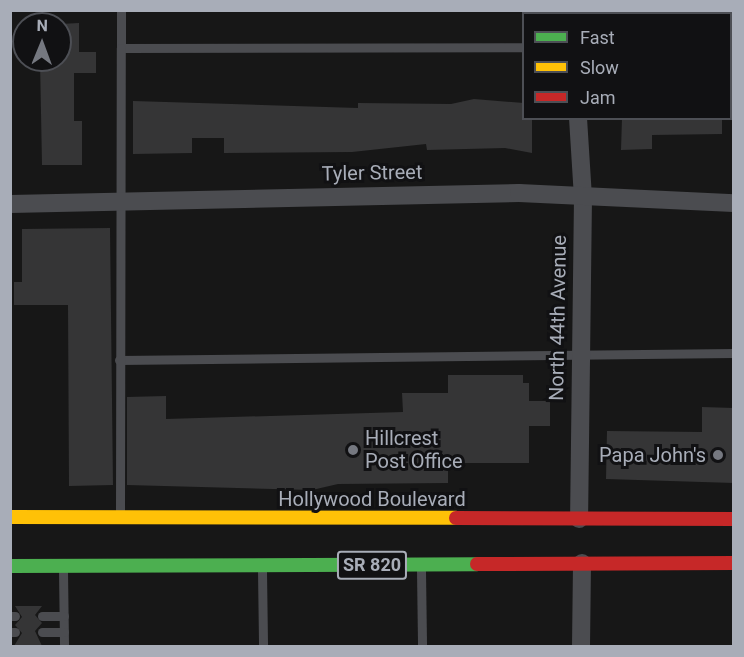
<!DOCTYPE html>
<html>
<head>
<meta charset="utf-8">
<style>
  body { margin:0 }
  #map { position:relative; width:744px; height:657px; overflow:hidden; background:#171717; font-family:Roboto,sans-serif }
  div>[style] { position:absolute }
  .building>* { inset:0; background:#353536 }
  .lane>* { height:9px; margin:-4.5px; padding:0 4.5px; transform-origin:4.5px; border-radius:4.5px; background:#4b4c50 }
  .street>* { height:18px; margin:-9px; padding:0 9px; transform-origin:9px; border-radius:9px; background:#4b4c50 }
  .fast>* { height:14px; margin:-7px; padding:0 7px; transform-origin:7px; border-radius:7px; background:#4caf50 }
  .slow>* { height:14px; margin:-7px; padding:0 7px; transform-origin:7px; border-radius:7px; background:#ffc107 }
  .jam>* { height:14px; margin:-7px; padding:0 7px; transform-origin:7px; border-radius:7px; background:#c62828 }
  .dots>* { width:16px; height:16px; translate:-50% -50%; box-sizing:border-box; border:3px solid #111113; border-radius:50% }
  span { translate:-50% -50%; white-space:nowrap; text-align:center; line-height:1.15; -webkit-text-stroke:6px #111113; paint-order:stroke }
  .shield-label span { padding:2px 4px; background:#111113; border:2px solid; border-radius:4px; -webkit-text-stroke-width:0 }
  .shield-label { font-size:18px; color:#a8adb8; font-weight:700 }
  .street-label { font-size:20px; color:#a8adb8 }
  .poi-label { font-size:20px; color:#a8adb8 }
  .left { translate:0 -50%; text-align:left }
  .right { translate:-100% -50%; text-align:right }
  .frame { position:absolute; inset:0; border:12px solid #a8adb8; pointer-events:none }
  .legend { position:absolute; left:522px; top:12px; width:210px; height:108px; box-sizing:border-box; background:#111113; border:2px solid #4d4f55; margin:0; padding:8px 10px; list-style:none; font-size:18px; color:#a8adb8 }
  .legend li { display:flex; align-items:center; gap:12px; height:30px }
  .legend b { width:30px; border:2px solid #4d4f55 }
  .north { position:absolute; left:12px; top:12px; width:60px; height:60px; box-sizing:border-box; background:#111113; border:2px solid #4d4f55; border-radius:50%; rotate:1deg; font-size:16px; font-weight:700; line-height:24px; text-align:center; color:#a8adb8 }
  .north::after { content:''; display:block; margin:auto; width:21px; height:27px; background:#757880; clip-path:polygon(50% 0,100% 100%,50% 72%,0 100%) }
</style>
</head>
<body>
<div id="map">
  <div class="building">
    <i style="clip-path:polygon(79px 23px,79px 52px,96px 52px,96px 73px,74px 73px,74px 121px,82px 121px,82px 165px,42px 165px,40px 60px,60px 60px,60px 24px)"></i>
    <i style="clip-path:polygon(474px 99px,524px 103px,524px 118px,532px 118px,532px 153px,505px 148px,427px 150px,426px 144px,352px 152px,224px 153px,224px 138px,192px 138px,192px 153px,133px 154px,133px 101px,358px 108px,358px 103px,451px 104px)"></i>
    <i style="clip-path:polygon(622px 118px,722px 118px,722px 134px,652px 135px,652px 149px,621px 150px)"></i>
    <i style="clip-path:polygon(110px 228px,113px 485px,69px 486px,68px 305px,14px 305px,14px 282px,22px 282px,22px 229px)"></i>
    <i style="clip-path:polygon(448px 375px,523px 375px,523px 383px,529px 383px,529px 401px,550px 401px,550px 426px,529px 426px,529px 463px,448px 463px,448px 483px,338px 484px,312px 490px,127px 485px,127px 397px,166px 396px,166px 419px,403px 412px,402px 393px,448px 393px)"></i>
    <i style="clip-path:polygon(702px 407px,734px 408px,734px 483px,606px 479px,607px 431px,702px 432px)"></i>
    <i style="clip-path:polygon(15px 606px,42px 606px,35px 615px,42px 623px,35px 631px,42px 646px,14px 646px,22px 633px,15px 625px,22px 617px)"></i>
  </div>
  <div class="lane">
    <i style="left:121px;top:10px;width:38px;rotate:90deg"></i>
    <i style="left:121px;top:48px;width:403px;rotate:-0.1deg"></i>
    <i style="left:730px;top:47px;width:4px"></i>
    <i style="left:119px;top:360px;width:615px;rotate:-0.65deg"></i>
    <i style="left:120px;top:512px;width:464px;rotate:-89.9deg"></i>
    <i style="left:63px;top:571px;width:75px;rotate:89.2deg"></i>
    <i style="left:262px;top:571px;width:75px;rotate:89.2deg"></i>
    <i style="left:421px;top:571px;width:75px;rotate:89.2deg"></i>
    <i style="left:10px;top:616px;width:5px"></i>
    <i style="left:42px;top:616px;width:22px"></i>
    <i style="left:10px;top:632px;width:5px"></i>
    <i style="left:42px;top:632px;width:22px"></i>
  </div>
  <div class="street">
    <i style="left:574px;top:10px;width:4px;rotate:90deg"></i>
    <i style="left:578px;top:118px;width:79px;rotate:86.4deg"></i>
    <i style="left:583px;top:197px;width:322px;rotate:90.7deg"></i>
    <i style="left:10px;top:204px;width:509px;rotate:-1.24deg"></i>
    <i style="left:519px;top:193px;width:215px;rotate:2.7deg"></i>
    <i style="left:581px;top:646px;width:83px;rotate:-89.3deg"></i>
  </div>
  <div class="fast">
    <i style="left:10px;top:566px;width:467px;rotate:-0.2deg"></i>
  </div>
  <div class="slow">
    <i style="left:10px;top:517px;width:446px;rotate:0.1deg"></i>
  </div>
  <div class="jam">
    <i style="left:456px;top:518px;width:278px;rotate:0.2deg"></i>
    <i style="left:477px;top:564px;width:257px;rotate:-0.2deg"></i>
  </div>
  <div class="dots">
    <i style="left:353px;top:450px;background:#757880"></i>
    <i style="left:718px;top:455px;background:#757880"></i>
  </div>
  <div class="shield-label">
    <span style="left:372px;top:565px">SR 820</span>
  </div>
  <div class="street-label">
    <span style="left:372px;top:173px;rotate:-1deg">Tyler Street</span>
    <span style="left:558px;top:318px;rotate:-89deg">North 44th Avenue</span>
    <span style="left:372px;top:499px">Hollywood Boulevard</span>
  </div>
  <div class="poi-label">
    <span class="left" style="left:365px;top:450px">Hillcrest<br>Post Office</span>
    <span class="right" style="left:706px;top:455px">Papa John's</span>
  </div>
  <div class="frame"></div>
  <ul class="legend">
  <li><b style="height:8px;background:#4caf50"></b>Fast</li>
  <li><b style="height:8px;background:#ffc107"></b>Slow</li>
  <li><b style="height:8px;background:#c62828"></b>Jam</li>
  </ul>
  <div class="north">N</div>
</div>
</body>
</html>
